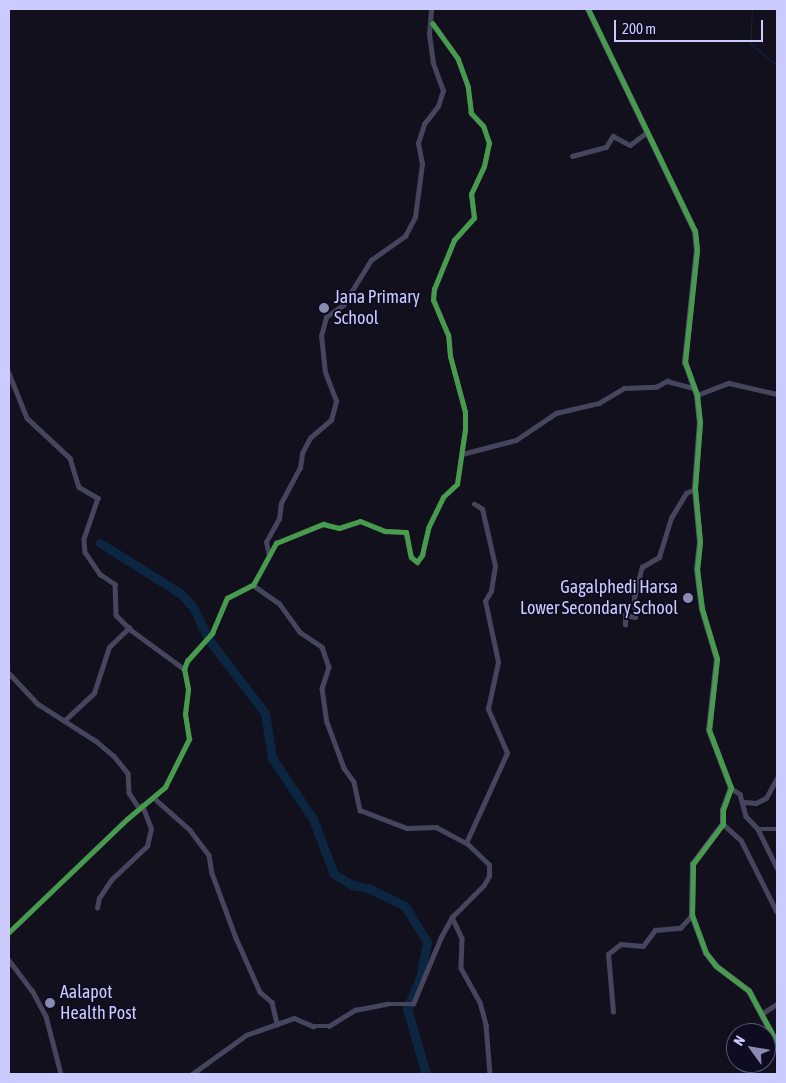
<!DOCTYPE html>
<html>
<head>
<meta charset="utf-8">
<style>
  body { margin:0 }
  #map { position:relative; width:786px; height:1083px; overflow:hidden; background:#12101c; font-family:"Asap Condensed",sans-serif }
  div>[style] { position:absolute }
  .stream>* { height:1px; margin:-0.5px; padding:0 0.5px; transform-origin:0.5px; border-radius:0.5px; background:#0c2641 }
  .river>* { height:9px; margin:-4.5px; padding:0 4.5px; transform-origin:4.5px; border-radius:4.5px; background:#0c2641 }
  .street>* { height:4.5px; margin:-2.25px; padding:0 2.25px; transform-origin:2.25px; border-radius:2.25px; background:#45465d }
  .secondary>* { height:6px; margin:-3px; padding:0 3px; transform-origin:3px; border-radius:3px; background:#535470 }
  .cycleway>* { height:5px; margin:-2.5px; padding:0 2.5px; transform-origin:2.5px; border-radius:2.5px; background:#469c4c }
  .dots>* { width:14px; height:14px; translate:-50% -50%; box-sizing:border-box; border:2px solid #0e0c20; border-radius:50% }
  span { translate:-50% -50%; white-space:nowrap; text-align:center; line-height:1.15; -webkit-text-stroke:4px #0e0c20; paint-order:stroke }
  .poi-label { font-size:18px; color:#cccbff }
  .left { translate:0 -50%; text-align:left }
  .right { translate:-100% -50%; text-align:right }
  .frame { position:absolute; inset:0; border:10px solid #cccbff; pointer-events:none }
  .north { position:absolute; left:726px; top:1023px; width:50px; height:50px; box-sizing:border-box; background:#0e0c20; border:1px solid #5a5879; border-radius:50%; rotate:302deg; font-size:14px; font-weight:700; line-height:20px; text-align:center; color:#cccbff }
  .north::after { content:''; display:block; margin:auto; width:18px; height:22px; background:#8b8ab0; clip-path:polygon(50% 0,100% 100%,50% 72%,0 100%) }
  .scale { position:absolute; left:614px; top:20px; width:149px; height:22px; box-sizing:border-box; border:2px solid #cccbff; border-top:0; padding-left:6px; font-size:15px; line-height:18px; white-space:nowrap; color:#cccbff; -webkit-text-stroke:4px #0e0c20; paint-order:stroke }
</style>
</head>
<body>
<div id="map">
  <div class="stream">
    <i style="left:752px;top:9px;width:34px;rotate:93deg"></i>
    <i style="left:750px;top:43px;width:35px;rotate:40deg"></i>
  </div>
  <div class="river">
    <i style="left:100px;top:543px;width:94px;rotate:32deg"></i>
    <i style="left:180px;top:593px;width:19px;rotate:47deg"></i>
    <i style="left:193px;top:607px;width:37px;rotate:64deg"></i>
    <i style="left:209px;top:640px;width:92px;rotate:52.5deg"></i>
    <i style="left:265px;top:713px;width:46px;rotate:81.2deg"></i>
    <i style="left:272px;top:758px;width:73px;rotate:56.1deg"></i>
    <i style="left:313px;top:819px;width:59px;rotate:69.1deg"></i>
    <i style="left:334px;top:874px;width:21px;rotate:31deg"></i>
    <i style="left:352px;top:885px;width:16px;rotate:11deg"></i>
    <i style="left:368px;top:888px;width:41px;rotate:25.9deg"></i>
    <i style="left:405px;top:906px;width:42px;rotate:58.6deg"></i>
    <i style="left:427px;top:942px;width:37px;rotate:101deg"></i>
    <i style="left:420px;top:978px;width:34px;rotate:113deg"></i>
    <i style="left:407px;top:1009px;width:68px;rotate:73.7deg"></i>
  </div>
  <div class="street">
    <i style="left:572px;top:156px;width:35px;rotate:-15deg"></i>
    <i style="left:606px;top:147px;width:13px;rotate:-58deg"></i>
    <i style="left:613px;top:136px;width:19px;rotate:28deg"></i>
    <i style="left:630px;top:145px;width:20px;rotate:-37deg"></i>
    <i style="left:9px;top:373px;width:48px;rotate:68.2deg"></i>
    <i style="left:27px;top:418px;width:59px;rotate:42.9deg"></i>
    <i style="left:70px;top:458px;width:30px;rotate:73deg"></i>
    <i style="left:79px;top:487px;width:22px;rotate:30deg"></i>
    <i style="left:98px;top:498px;width:43px;rotate:108.9deg"></i>
    <i style="left:84px;top:539px;width:13px;rotate:86deg"></i>
    <i style="left:85px;top:552px;width:27px;rotate:56deg"></i>
    <i style="left:100px;top:574px;width:18px;rotate:34deg"></i>
    <i style="left:115px;top:584px;width:31px;rotate:88deg"></i>
    <i style="left:116px;top:615px;width:21px;rotate:45deg"></i>
    <i style="left:131px;top:630px;width:66px;rotate:36.3deg"></i>
    <i style="left:697px;top:395px;width:34px;rotate:-21deg"></i>
    <i style="left:729px;top:383px;width:49px;rotate:12.9deg"></i>
    <i style="left:462px;top:454px;width:56px;rotate:-14.5deg"></i>
    <i style="left:516px;top:440px;width:48px;rotate:-34deg"></i>
    <i style="left:556px;top:413px;width:44px;rotate:-13.1deg"></i>
    <i style="left:599px;top:403px;width:29px;rotate:-31deg"></i>
    <i style="left:624px;top:388px;width:32px;rotate:-2deg"></i>
    <i style="left:656px;top:387px;width:13px;rotate:-29deg"></i>
    <i style="left:667px;top:381px;width:28px;rotate:15deg"></i>
    <i style="left:269px;top:556px;width:14px;rotate:-102deg"></i>
    <i style="left:266px;top:542px;width:26px;rotate:-61deg"></i>
    <i style="left:279px;top:519px;width:16px;rotate:-83deg"></i>
    <i style="left:281px;top:503px;width:40px;rotate:-62deg"></i>
    <i style="left:300px;top:468px;width:15px;rotate:-82deg"></i>
    <i style="left:302px;top:453px;width:17px;rotate:-62deg"></i>
    <i style="left:310px;top:438px;width:28px;rotate:-41deg"></i>
    <i style="left:331px;top:420px;width:20px;rotate:-75deg"></i>
    <i style="left:336px;top:401px;width:30px;rotate:-111deg"></i>
    <i style="left:325px;top:373px;width:37px;rotate:-96deg"></i>
    <i style="left:321px;top:336px;width:20px;rotate:-75deg"></i>
    <i style="left:326px;top:317px;width:21px;rotate:-35deg"></i>
    <i style="left:343px;top:305px;width:53px;rotate:-58.1deg"></i>
    <i style="left:371px;top:260px;width:42px;rotate:-35.2deg"></i>
    <i style="left:405px;top:236px;width:21px;rotate:-62deg"></i>
    <i style="left:415px;top:217px;width:53px;rotate:-82.5deg"></i>
    <i style="left:422px;top:164px;width:21px;rotate:-101deg"></i>
    <i style="left:418px;top:143px;width:20px;rotate:-72deg"></i>
    <i style="left:424px;top:124px;width:23px;rotate:-52deg"></i>
    <i style="left:438px;top:106px;width:16px;rotate:-72deg"></i>
    <i style="left:443px;top:91px;width:30px;rotate:-110deg"></i>
    <i style="left:433px;top:63px;width:29px;rotate:-98deg"></i>
    <i style="left:429px;top:34px;width:25px;rotate:-85deg"></i>
    <i style="left:253px;top:585px;width:32px;rotate:35deg"></i>
    <i style="left:279px;top:603px;width:36px;rotate:54deg"></i>
    <i style="left:300px;top:632px;width:27px;rotate:34deg"></i>
    <i style="left:322px;top:647px;width:21px;rotate:71deg"></i>
    <i style="left:329px;top:667px;width:22px;rotate:108deg"></i>
    <i style="left:322px;top:688px;width:34px;rotate:82deg"></i>
    <i style="left:327px;top:722px;width:49px;rotate:69.7deg"></i>
    <i style="left:344px;top:768px;width:17px;rotate:54deg"></i>
    <i style="left:354px;top:782px;width:29px;rotate:78deg"></i>
    <i style="left:360px;top:810px;width:50px;rotate:21deg"></i>
    <i style="left:407px;top:828px;width:29px;rotate:-2deg"></i>
    <i style="left:436px;top:827px;width:34px;rotate:28deg"></i>
    <i style="left:625px;top:625px;width:10px;rotate:-90deg"></i>
    <i style="left:625px;top:615px;width:10px;rotate:11deg"></i>
    <i style="left:635px;top:617px;width:19px;rotate:-93deg"></i>
    <i style="left:634px;top:598px;width:32px;rotate:-76deg"></i>
    <i style="left:642px;top:567px;width:20px;rotate:-30deg"></i>
    <i style="left:659px;top:557px;width:41px;rotate:-72.9deg"></i>
    <i style="left:671px;top:518px;width:29px;rotate:-59deg"></i>
    <i style="left:686px;top:493px;width:10px;rotate:-24deg"></i>
    <i style="left:9px;top:673px;width:42px;rotate:46.9deg"></i>
    <i style="left:38px;top:704px;width:69px;rotate:32.5deg"></i>
    <i style="left:96px;top:741px;width:23px;rotate:40deg"></i>
    <i style="left:114px;top:756px;width:22px;rotate:51deg"></i>
    <i style="left:128px;top:773px;width:20px;rotate:87deg"></i>
    <i style="left:129px;top:793px;width:18px;rotate:56deg"></i>
    <i style="left:64px;top:721px;width:41px;rotate:-43deg"></i>
    <i style="left:94px;top:693px;width:48px;rotate:-71.9deg"></i>
    <i style="left:109px;top:647px;width:28px;rotate:-44deg"></i>
    <i style="left:731px;top:788px;width:11px;rotate:34deg"></i>
    <i style="left:740px;top:794px;width:23px;rotate:75deg"></i>
    <i style="left:746px;top:816px;width:18px;rotate:47deg"></i>
    <i style="left:758px;top:829px;width:43px;rotate:64deg"></i>
    <i style="left:154px;top:798px;width:48px;rotate:41.6deg"></i>
    <i style="left:190px;top:830px;width:31px;rotate:53deg"></i>
    <i style="left:209px;top:855px;width:18px;rotate:81deg"></i>
    <i style="left:212px;top:873px;width:69px;rotate:69.7deg"></i>
    <i style="left:236px;top:938px;width:59px;rotate:66deg"></i>
    <i style="left:260px;top:992px;width:16px;rotate:40deg"></i>
    <i style="left:272px;top:1002px;width:23px;rotate:77deg"></i>
    <i style="left:744px;top:802px;width:12px;rotate:5deg"></i>
    <i style="left:756px;top:803px;width:11px;rotate:-27deg"></i>
    <i style="left:766px;top:798px;width:23px;rotate:-61deg"></i>
    <i style="left:723px;top:824px;width:24px;rotate:42deg"></i>
    <i style="left:741px;top:840px;width:80px;rotate:63.4deg"></i>
    <i style="left:758px;top:829px;width:19px"></i>
    <i style="left:97px;top:908px;width:10px;rotate:-79deg"></i>
    <i style="left:99px;top:898px;width:22px;rotate:-56deg"></i>
    <i style="left:111px;top:880px;width:50px;rotate:-43.4deg"></i>
    <i style="left:147px;top:846px;width:17px;rotate:-77deg"></i>
    <i style="left:151px;top:829px;width:25px;rotate:-111deg"></i>
    <i style="left:452px;top:917px;width:23px;rotate:65deg"></i>
    <i style="left:462px;top:938px;width:30px;rotate:92deg"></i>
    <i style="left:461px;top:968px;width:39px;rotate:61deg"></i>
    <i style="left:480px;top:1002px;width:24px;rotate:75deg"></i>
    <i style="left:486px;top:1025px;width:49px;rotate:85.3deg"></i>
    <i style="left:9px;top:932px;width:163px;rotate:-43.8deg"></i>
    <i style="left:127px;top:819px;width:50px;rotate:-40.1deg"></i>
    <i style="left:165px;top:787px;width:54px;rotate:-63.4deg"></i>
    <i style="left:189px;top:739px;width:25px;rotate:-99deg"></i>
    <i style="left:185px;top:714px;width:25px;rotate:-83deg"></i>
    <i style="left:188px;top:689px;width:20px;rotate:-101deg"></i>
    <i style="left:184px;top:669px;width:9px;rotate:-69deg"></i>
    <i style="left:187px;top:661px;width:38px;rotate:-48deg"></i>
    <i style="left:212px;top:633px;width:38px;rotate:-67deg"></i>
    <i style="left:227px;top:598px;width:29px;rotate:-27deg"></i>
    <i style="left:253px;top:585px;width:48px;rotate:-61.3deg"></i>
    <i style="left:276px;top:543px;width:51px;rotate:-22deg"></i>
    <i style="left:323px;top:524px;width:16px;rotate:14deg"></i>
    <i style="left:339px;top:528px;width:22px;rotate:-18deg"></i>
    <i style="left:360px;top:521px;width:27px;rotate:22deg"></i>
    <i style="left:385px;top:531px;width:21px;rotate:3deg"></i>
    <i style="left:406px;top:532px;width:25px;rotate:79deg"></i>
    <i style="left:411px;top:557px;width:8px;rotate:40deg"></i>
    <i style="left:417px;top:562px;width:9px;rotate:-54deg"></i>
    <i style="left:422px;top:555px;width:28px;rotate:-77deg"></i>
    <i style="left:428px;top:528px;width:34px;rotate:-64deg"></i>
    <i style="left:443px;top:497px;width:19px;rotate:-43deg"></i>
    <i style="left:457px;top:484px;width:56px;rotate:-81.7deg"></i>
    <i style="left:465px;top:429px;width:17px;rotate:-90deg"></i>
    <i style="left:465px;top:412px;width:58px;rotate:-105deg"></i>
    <i style="left:450px;top:356px;width:21px;rotate:-95deg"></i>
    <i style="left:448px;top:335px;width:38px;rotate:-113deg"></i>
    <i style="left:433px;top:300px;width:11px;rotate:-85deg"></i>
    <i style="left:434px;top:289px;width:53px;rotate:-67.8deg"></i>
    <i style="left:454px;top:240px;width:30px;rotate:-48deg"></i>
    <i style="left:474px;top:218px;width:24px;rotate:-97deg"></i>
    <i style="left:471px;top:194px;width:31px;rotate:-65deg"></i>
    <i style="left:484px;top:166px;width:24px;rotate:-78deg"></i>
    <i style="left:489px;top:143px;width:18px;rotate:-109deg"></i>
    <i style="left:483px;top:126px;width:18px;rotate:-133deg"></i>
    <i style="left:471px;top:113px;width:26px;rotate:-97deg"></i>
    <i style="left:468px;top:87px;width:30px;rotate:-110deg"></i>
    <i style="left:458px;top:59px;width:44px;rotate:-125.8deg"></i>
    <i style="left:9px;top:960px;width:38px;rotate:53deg"></i>
    <i style="left:32px;top:990px;width:30px;rotate:62deg"></i>
    <i style="left:46px;top:1016px;width:60px;rotate:75.5deg"></i>
    <i style="left:613px;top:1012px;width:58px;rotate:-94.9deg"></i>
    <i style="left:608px;top:954px;width:16px;rotate:-38deg"></i>
    <i style="left:621px;top:944px;width:22px;rotate:5deg"></i>
    <i style="left:643px;top:946px;width:20px;rotate:-53deg"></i>
    <i style="left:655px;top:930px;width:25px;rotate:-5deg"></i>
    <i style="left:680px;top:928px;width:18px;rotate:-47deg"></i>
    <i style="left:763px;top:1013px;width:17px;rotate:-33deg"></i>
    <i style="left:192px;top:1074px;width:67px;rotate:-35.8deg"></i>
    <i style="left:246px;top:1035px;width:51px;rotate:-19.5deg"></i>
    <i style="left:294px;top:1018px;width:21px;rotate:23deg"></i>
    <i style="left:313px;top:1026px;width:16px"></i>
    <i style="left:329px;top:1026px;width:31px;rotate:-32deg"></i>
    <i style="left:355px;top:1010px;width:33px;rotate:-11deg"></i>
    <i style="left:387px;top:1004px;width:26px"></i>
    <i style="left:413px;top:1004px;width:73px;rotate:-67.3deg"></i>
    <i style="left:441px;top:937px;width:23px;rotate:-61deg"></i>
    <i style="left:452px;top:917px;width:45px;rotate:-45deg"></i>
    <i style="left:484px;top:885px;width:10px;rotate:-61deg"></i>
    <i style="left:489px;top:876px;width:11px;rotate:-90deg"></i>
    <i style="left:489px;top:865px;width:32px;rotate:-136deg"></i>
    <i style="left:466px;top:843px;width:99px;rotate:-65.5deg"></i>
    <i style="left:507px;top:753px;width:48px;rotate:-113.4deg"></i>
    <i style="left:488px;top:709px;width:48px;rotate:-78deg"></i>
    <i style="left:498px;top:662px;width:62px;rotate:-102deg"></i>
    <i style="left:485px;top:601px;width:12px;rotate:-59deg"></i>
    <i style="left:491px;top:591px;width:25px;rotate:-81deg"></i>
    <i style="left:495px;top:566px;width:58px;rotate:-102.8deg"></i>
    <i style="left:482px;top:509px;width:9px;rotate:-148deg"></i>
  </div>
  <div class="secondary">
    <i style="left:588px;top:9px;width:246px;rotate:64.3deg"></i>
    <i style="left:695px;top:231px;width:19px;rotate:84deg"></i>
    <i style="left:697px;top:250px;width:113px;rotate:96.1deg"></i>
    <i style="left:685px;top:362px;width:35px;rotate:70deg"></i>
    <i style="left:697px;top:395px;width:27px;rotate:84deg"></i>
    <i style="left:700px;top:422px;width:67px;rotate:94.3deg"></i>
    <i style="left:695px;top:489px;width:53px;rotate:84.6deg"></i>
    <i style="left:700px;top:542px;width:27px;rotate:96deg"></i>
    <i style="left:697px;top:569px;width:40px;rotate:82.9deg"></i>
    <i style="left:702px;top:609px;width:52px;rotate:73.3deg"></i>
    <i style="left:717px;top:659px;width:71px;rotate:96.4deg"></i>
    <i style="left:709px;top:730px;width:62px;rotate:69.2deg"></i>
    <i style="left:731px;top:788px;width:23px;rotate:110deg"></i>
    <i style="left:723px;top:810px;width:14px;rotate:90deg"></i>
    <i style="left:723px;top:824px;width:50px;rotate:126.9deg"></i>
    <i style="left:693px;top:864px;width:51px;rotate:91.1deg"></i>
    <i style="left:692px;top:915px;width:40px;rotate:69.8deg"></i>
    <i style="left:706px;top:953px;width:16px;rotate:52deg"></i>
    <i style="left:716px;top:966px;width:41px;rotate:37.1deg"></i>
    <i style="left:749px;top:991px;width:59px;rotate:61.7deg"></i>
  </div>
  <div class="cycleway">
    <i style="left:588px;top:9px;width:246px;rotate:64.3deg"></i>
    <i style="left:695px;top:231px;width:19px;rotate:84deg"></i>
    <i style="left:697px;top:250px;width:113px;rotate:96.1deg"></i>
    <i style="left:685px;top:362px;width:35px;rotate:70deg"></i>
    <i style="left:697px;top:395px;width:27px;rotate:84deg"></i>
    <i style="left:700px;top:422px;width:67px;rotate:94.3deg"></i>
    <i style="left:695px;top:489px;width:53px;rotate:84.6deg"></i>
    <i style="left:700px;top:542px;width:27px;rotate:96deg"></i>
    <i style="left:697px;top:569px;width:40px;rotate:82.9deg"></i>
    <i style="left:702px;top:609px;width:52px;rotate:73.3deg"></i>
    <i style="left:717px;top:659px;width:71px;rotate:96.4deg"></i>
    <i style="left:709px;top:730px;width:62px;rotate:69.2deg"></i>
    <i style="left:731px;top:788px;width:23px;rotate:110deg"></i>
    <i style="left:723px;top:810px;width:14px;rotate:90deg"></i>
    <i style="left:723px;top:824px;width:50px;rotate:126.9deg"></i>
    <i style="left:693px;top:864px;width:51px;rotate:91.1deg"></i>
    <i style="left:692px;top:915px;width:40px;rotate:69.8deg"></i>
    <i style="left:706px;top:953px;width:16px;rotate:52deg"></i>
    <i style="left:716px;top:966px;width:41px;rotate:37.1deg"></i>
    <i style="left:749px;top:991px;width:59px;rotate:61.7deg"></i>
    <i style="left:9px;top:932px;width:163px;rotate:-43.8deg"></i>
    <i style="left:127px;top:819px;width:50px;rotate:-40.1deg"></i>
    <i style="left:165px;top:787px;width:54px;rotate:-63.4deg"></i>
    <i style="left:189px;top:739px;width:25px;rotate:-99deg"></i>
    <i style="left:185px;top:714px;width:25px;rotate:-83deg"></i>
    <i style="left:188px;top:689px;width:20px;rotate:-101deg"></i>
    <i style="left:184px;top:669px;width:9px;rotate:-69deg"></i>
    <i style="left:187px;top:661px;width:38px;rotate:-48deg"></i>
    <i style="left:212px;top:633px;width:38px;rotate:-67deg"></i>
    <i style="left:227px;top:598px;width:29px;rotate:-27deg"></i>
    <i style="left:253px;top:585px;width:48px;rotate:-61.3deg"></i>
    <i style="left:276px;top:543px;width:51px;rotate:-22deg"></i>
    <i style="left:323px;top:524px;width:16px;rotate:14deg"></i>
    <i style="left:339px;top:528px;width:22px;rotate:-18deg"></i>
    <i style="left:360px;top:521px;width:27px;rotate:22deg"></i>
    <i style="left:385px;top:531px;width:21px;rotate:3deg"></i>
    <i style="left:406px;top:532px;width:25px;rotate:79deg"></i>
    <i style="left:411px;top:557px;width:8px;rotate:40deg"></i>
    <i style="left:417px;top:562px;width:9px;rotate:-54deg"></i>
    <i style="left:422px;top:555px;width:28px;rotate:-77deg"></i>
    <i style="left:428px;top:528px;width:34px;rotate:-64deg"></i>
    <i style="left:443px;top:497px;width:19px;rotate:-43deg"></i>
    <i style="left:457px;top:484px;width:56px;rotate:-81.7deg"></i>
    <i style="left:465px;top:429px;width:17px;rotate:-90deg"></i>
    <i style="left:465px;top:412px;width:58px;rotate:-105deg"></i>
    <i style="left:450px;top:356px;width:21px;rotate:-95deg"></i>
    <i style="left:448px;top:335px;width:38px;rotate:-113deg"></i>
    <i style="left:433px;top:300px;width:11px;rotate:-85deg"></i>
    <i style="left:434px;top:289px;width:53px;rotate:-67.8deg"></i>
    <i style="left:454px;top:240px;width:30px;rotate:-48deg"></i>
    <i style="left:474px;top:218px;width:24px;rotate:-97deg"></i>
    <i style="left:471px;top:194px;width:31px;rotate:-65deg"></i>
    <i style="left:484px;top:166px;width:24px;rotate:-78deg"></i>
    <i style="left:489px;top:143px;width:18px;rotate:-109deg"></i>
    <i style="left:483px;top:126px;width:18px;rotate:-133deg"></i>
    <i style="left:471px;top:113px;width:26px;rotate:-97deg"></i>
    <i style="left:468px;top:87px;width:30px;rotate:-110deg"></i>
    <i style="left:458px;top:59px;width:44px;rotate:-125.8deg"></i>
  </div>
  <div class="dots">
    <i style="left:324px;top:308px;background:#8b8ab0"></i>
    <i style="left:688px;top:598px;background:#8b8ab0"></i>
    <i style="left:50px;top:1003px;background:#8b8ab0"></i>
  </div>
  <div class="poi-label">
    <span class="left" style="left:334px;top:308px">Jana Primary<br>School</span>
    <span class="right" style="left:678px;top:598px">Gagalphedi Harsa<br>Lower Secondary School</span>
    <span class="left" style="left:60px;top:1003px">Aalapot<br>Health Post</span>
  </div>
  <div class="frame"></div>
  <div class="north">N</div>
  <div class="scale">200 m</div>
</div>
</body>
</html>
